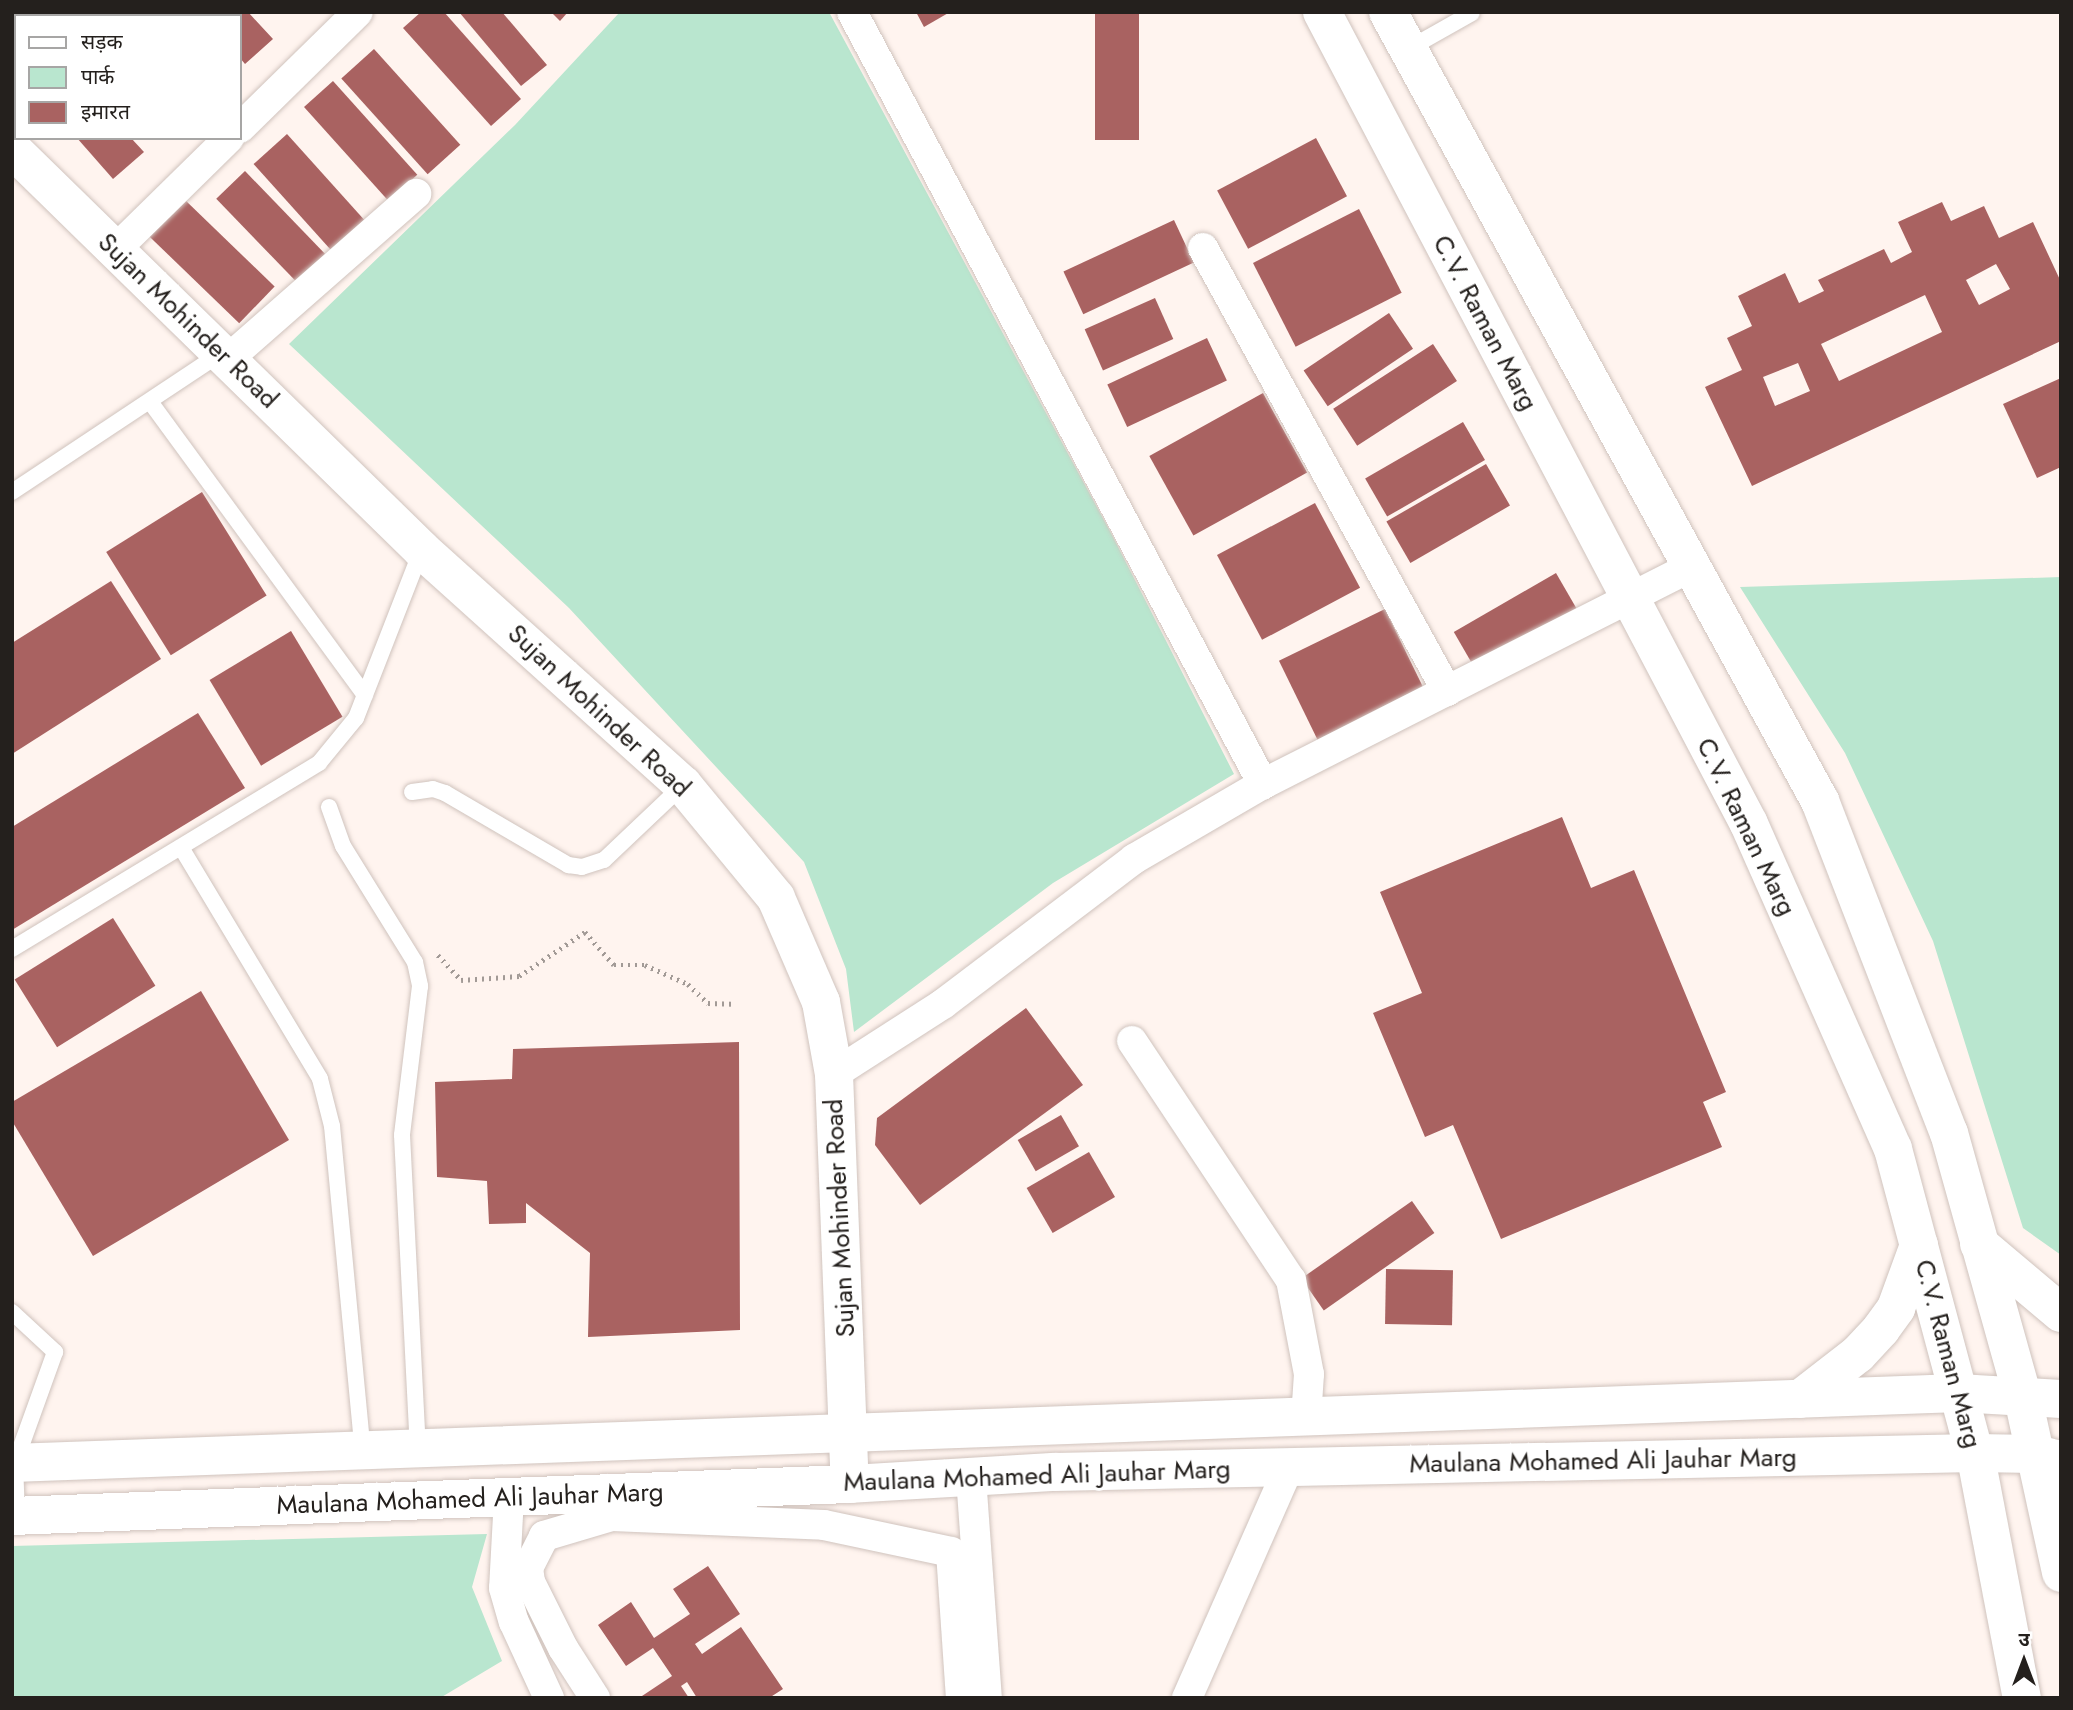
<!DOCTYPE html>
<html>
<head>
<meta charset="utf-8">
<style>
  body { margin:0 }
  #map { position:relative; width:2073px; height:1710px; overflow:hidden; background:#fff4ef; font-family:Jost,"Noto Sans Devanagari",sans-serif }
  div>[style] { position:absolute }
  .green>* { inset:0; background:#b9e6cf }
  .building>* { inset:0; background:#a96261; transform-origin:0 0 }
  .path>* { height:4.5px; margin-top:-2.25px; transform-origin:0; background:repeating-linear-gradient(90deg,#a29a96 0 2px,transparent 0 7px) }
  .roads { filter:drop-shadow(0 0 2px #d0c3bd) drop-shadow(0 0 2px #d0c3bd) }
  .service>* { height:16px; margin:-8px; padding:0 8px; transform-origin:8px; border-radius:8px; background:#fff }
  .minor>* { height:30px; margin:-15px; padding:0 15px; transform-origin:15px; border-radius:15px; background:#fff }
  .tertiary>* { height:38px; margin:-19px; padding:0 19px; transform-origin:19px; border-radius:19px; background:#fff }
  .secondary>* { height:38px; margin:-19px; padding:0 19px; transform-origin:19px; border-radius:19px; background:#fff }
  span { translate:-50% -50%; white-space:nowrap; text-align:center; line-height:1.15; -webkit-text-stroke:6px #fff; paint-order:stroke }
  .street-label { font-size:26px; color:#24201d }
  .frame { position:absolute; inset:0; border:14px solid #24201d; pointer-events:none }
  .legend { position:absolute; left:14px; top:14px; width:228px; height:126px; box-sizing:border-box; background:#fff; border:2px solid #a7a6a5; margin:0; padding:9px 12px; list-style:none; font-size:21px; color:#24201d }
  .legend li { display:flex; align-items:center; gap:14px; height:35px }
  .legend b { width:35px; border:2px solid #a7a6a5 }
  .north { position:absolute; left:1989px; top:1626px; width:70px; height:70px; -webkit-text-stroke:5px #fff; paint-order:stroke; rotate:0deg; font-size:19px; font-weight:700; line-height:28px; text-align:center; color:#24201d }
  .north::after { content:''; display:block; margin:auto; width:24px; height:32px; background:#24201d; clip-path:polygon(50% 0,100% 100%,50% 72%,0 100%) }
</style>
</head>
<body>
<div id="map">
  <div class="green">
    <i style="clip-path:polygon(829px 12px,1111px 533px,1234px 774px,1053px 883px,854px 1032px,846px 969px,804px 862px,569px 608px,289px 344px,515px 125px,619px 13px)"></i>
    <i style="clip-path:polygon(2061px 577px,2061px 1255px,2023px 1228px,1933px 941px,1845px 753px,1740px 587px)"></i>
    <i style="clip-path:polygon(487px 1534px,472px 1587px,502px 1661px,440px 1698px,12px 1698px,12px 1546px)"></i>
  </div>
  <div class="building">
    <i style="left:124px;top:12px;width:60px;height:5px"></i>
    <i style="clip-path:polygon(197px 12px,248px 12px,273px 39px,245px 64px,240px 58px,240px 16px)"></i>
    <i style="clip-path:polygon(421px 12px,444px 12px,521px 99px,491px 126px,403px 28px)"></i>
    <i style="clip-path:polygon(459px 12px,502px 12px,547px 65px,521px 86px)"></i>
    <i style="clip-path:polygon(551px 12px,568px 12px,560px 21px)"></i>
    <i style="clip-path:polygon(916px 12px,950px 12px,924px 27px)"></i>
    <i style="left:1095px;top:12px;width:44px;height:128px"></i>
    <i style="left:374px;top:49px;width:129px;height:44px;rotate:48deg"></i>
    <i style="left:333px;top:81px;width:126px;height:39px;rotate:48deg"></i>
    <i style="left:287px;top:134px;width:123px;height:45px;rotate:48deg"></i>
    <i style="clip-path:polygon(77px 138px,131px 138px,144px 152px,113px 179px)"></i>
    <i style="left:1316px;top:138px;width:66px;height:112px;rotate:62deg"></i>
    <i style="left:245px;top:171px;width:122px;height:40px;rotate:46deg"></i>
    <i style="left:184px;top:199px;width:126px;height:51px;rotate:44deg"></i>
    <i style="clip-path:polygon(evenodd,1942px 202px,1951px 221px,1984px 206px,1999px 238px,2033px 222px,2061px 282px,2061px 341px,1752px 486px,1705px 387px,1742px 370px,1727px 338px,1752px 326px,1738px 296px,1785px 273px,1799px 303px,1824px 291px,1818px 280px,1884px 249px,1891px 263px,1912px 252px,1898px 222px,1942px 202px,1996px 264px,2010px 289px,1979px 305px,1966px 280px,1996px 264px,1942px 202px,1925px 295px,1942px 332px,1839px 381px,1821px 344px,1925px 295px,1942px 202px,1798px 363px,1810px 391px,1775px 406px,1763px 377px,1798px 363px)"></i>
    <i style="left:1359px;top:209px;width:94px;height:119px;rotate:63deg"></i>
    <i style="left:1174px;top:220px;width:47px;height:122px;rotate:65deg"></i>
    <i style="left:1155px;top:298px;width:45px;height:77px;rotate:66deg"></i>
    <i style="left:1389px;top:313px;width:43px;height:103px;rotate:56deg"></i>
    <i style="left:1207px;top:338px;width:47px;height:110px;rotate:65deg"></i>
    <i style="left:1433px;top:344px;width:44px;height:119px;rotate:57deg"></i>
    <i style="clip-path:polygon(2061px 378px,2061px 467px,2037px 478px,2003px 404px)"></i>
    <i style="left:1263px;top:393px;width:91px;height:130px;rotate:61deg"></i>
    <i style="left:1463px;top:422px;width:44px;height:113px;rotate:60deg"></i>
    <i style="left:1486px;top:464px;width:48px;height:115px;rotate:60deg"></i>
    <i style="left:202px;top:492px;width:122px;height:113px;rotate:58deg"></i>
    <i style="left:1315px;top:503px;width:96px;height:111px;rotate:62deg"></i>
    <i style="left:1556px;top:573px;width:50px;height:118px;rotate:60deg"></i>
    <i style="clip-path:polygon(111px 581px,161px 659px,12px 754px,12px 643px)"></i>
    <i style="left:1385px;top:609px;width:90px;height:118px;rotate:64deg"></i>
    <i style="left:291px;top:631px;width:100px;height:95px;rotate:59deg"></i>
    <i style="clip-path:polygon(198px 713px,245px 788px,12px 930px,12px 827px)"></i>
    <i style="clip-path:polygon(1562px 817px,1591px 888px,1634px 870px,1726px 1092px,1703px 1102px,1722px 1147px,1501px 1239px,1453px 1125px,1425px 1137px,1373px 1013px,1422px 993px,1380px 892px)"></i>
    <i style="left:113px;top:918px;width:80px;height:116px;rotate:58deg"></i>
    <i style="clip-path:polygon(201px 991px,289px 1140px,93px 1256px,12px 1121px,12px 1102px)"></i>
    <i style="clip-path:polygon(1026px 1008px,1083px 1085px,920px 1205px,875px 1145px,877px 1118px)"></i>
    <i style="clip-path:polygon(739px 1042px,740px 1330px,588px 1337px,590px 1253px,526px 1203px,526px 1223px,489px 1224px,487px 1181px,437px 1177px,435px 1082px,512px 1079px,513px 1049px)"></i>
    <i style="left:1061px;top:1115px;width:36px;height:50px;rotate:60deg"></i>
    <i style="left:1089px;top:1152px;width:52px;height:72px;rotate:60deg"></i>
    <i style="left:1412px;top:1201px;width:39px;height:135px;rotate:55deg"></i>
    <i style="left:1386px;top:1269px;width:67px;height:55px;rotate:1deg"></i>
    <i style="clip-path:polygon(708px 1566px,740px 1614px,695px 1644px,702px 1654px,741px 1627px,783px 1689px,769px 1698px,697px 1698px,687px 1682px,681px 1686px,689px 1698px,639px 1698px,672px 1676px,653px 1648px,626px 1666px,598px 1625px,631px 1602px,654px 1638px,690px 1614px,673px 1589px)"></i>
  </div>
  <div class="path">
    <i style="left:438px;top:955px;width:34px;rotate:47deg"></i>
    <i style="left:461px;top:980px;width:58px;rotate:-3.9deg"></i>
    <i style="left:519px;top:976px;width:79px;rotate:-33.7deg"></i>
    <i style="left:585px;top:932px;width:44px;rotate:48.7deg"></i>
    <i style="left:614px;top:965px;width:31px"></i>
    <i style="left:645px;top:965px;width:47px;rotate:23.8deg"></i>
    <i style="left:688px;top:984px;width:28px;rotate:44deg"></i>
    <i style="left:708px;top:1003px;width:24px;rotate:2deg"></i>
  </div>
  <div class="roads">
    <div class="service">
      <i style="left:1408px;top:49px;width:73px;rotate:-29.4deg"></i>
      <i style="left:151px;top:403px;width:362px;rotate:53.8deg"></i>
      <i style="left:12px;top:492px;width:250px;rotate:-33.6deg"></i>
      <i style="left:412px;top:792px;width:21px;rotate:-8deg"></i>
      <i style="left:433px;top:789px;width:13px;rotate:18deg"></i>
      <i style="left:445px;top:793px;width:143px;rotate:30.3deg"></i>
      <i style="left:568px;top:865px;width:14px;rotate:8deg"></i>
      <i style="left:582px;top:867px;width:23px;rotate:-18deg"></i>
      <i style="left:604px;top:860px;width:109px;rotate:-43.5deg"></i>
      <i style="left:329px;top:807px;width:41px;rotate:70.3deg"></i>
      <i style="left:343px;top:846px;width:137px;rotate:58.2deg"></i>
      <i style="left:415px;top:962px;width:25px;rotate:78deg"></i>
      <i style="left:420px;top:986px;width:150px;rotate:96.9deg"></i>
      <i style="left:402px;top:1135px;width:315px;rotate:87.1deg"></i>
      <i style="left:182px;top:849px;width:268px;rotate:59deg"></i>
      <i style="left:320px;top:1079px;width:49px;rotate:75.7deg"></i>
      <i style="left:332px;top:1126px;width:327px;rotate:84.6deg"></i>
      <i style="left:12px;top:949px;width:359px;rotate:-31.2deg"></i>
      <i style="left:319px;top:763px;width:58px;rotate:-50.6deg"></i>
      <i style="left:356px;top:718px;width:179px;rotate:-68.7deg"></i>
      <i style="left:12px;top:1312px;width:59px;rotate:42.9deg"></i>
      <i style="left:55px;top:1352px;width:118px;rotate:109.8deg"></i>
      <i style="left:15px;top:1463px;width:53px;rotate:87.8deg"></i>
    </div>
    <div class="minor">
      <i style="left:852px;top:12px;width:875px;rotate:61.97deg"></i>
      <i style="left:33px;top:16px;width:6px;rotate:-45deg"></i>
      <i style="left:12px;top:36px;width:5px;rotate:-37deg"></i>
      <i style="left:240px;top:128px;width:165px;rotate:-44.5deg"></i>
      <i style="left:1203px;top:248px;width:506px;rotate:61.15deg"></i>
      <i style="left:115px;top:250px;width:160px;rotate:-44.5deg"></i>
      <i style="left:227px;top:360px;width:252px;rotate:-41.3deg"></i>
      <i style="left:1132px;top:1041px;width:287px;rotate:56.4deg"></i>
      <i style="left:1291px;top:1280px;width:96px;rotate:79.2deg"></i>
      <i style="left:1309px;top:1374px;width:44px;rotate:93.9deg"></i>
      <i style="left:834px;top:1074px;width:130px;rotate:-32.7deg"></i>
      <i style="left:943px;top:1004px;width:240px;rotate:-37.2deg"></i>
      <i style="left:1134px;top:859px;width:149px;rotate:-30.2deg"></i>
      <i style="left:1263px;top:784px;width:480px;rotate:-26.9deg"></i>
      <i style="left:971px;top:1477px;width:222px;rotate:85.9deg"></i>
      <i style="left:509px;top:1497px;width:91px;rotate:93.1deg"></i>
      <i style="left:504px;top:1588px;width:35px;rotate:74deg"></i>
      <i style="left:514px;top:1622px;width:84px;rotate:65.3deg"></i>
      <i style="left:595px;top:1698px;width:59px;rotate:-122.6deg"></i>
      <i style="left:563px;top:1648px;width:74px;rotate:-116.6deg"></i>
      <i style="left:530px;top:1582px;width:14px;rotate:-98deg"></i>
      <i style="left:528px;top:1568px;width:36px;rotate:-63deg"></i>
      <i style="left:544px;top:1536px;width:71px;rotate:-16.4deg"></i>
      <i style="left:612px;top:1516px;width:212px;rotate:2.4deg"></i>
      <i style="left:824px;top:1525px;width:130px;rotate:12deg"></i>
      <i style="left:951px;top:1552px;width:146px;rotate:86.1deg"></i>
      <i style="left:1187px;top:1698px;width:253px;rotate:-66.2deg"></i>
    </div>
    <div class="tertiary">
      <i style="left:12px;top:149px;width:573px;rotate:44.36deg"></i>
      <i style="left:422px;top:550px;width:351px;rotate:42deg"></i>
      <i style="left:683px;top:785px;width:146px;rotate:50.5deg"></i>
      <i style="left:776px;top:898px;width:113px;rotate:66.6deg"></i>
      <i style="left:821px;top:1002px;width:73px;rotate:79.8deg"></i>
      <i style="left:834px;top:1074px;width:410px;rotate:87.8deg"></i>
    </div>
    <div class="secondary">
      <i style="left:1322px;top:12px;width:917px;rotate:62.26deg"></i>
      <i style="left:1749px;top:824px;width:355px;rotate:66.1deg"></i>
      <i style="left:1893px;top:1149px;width:325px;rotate:75deg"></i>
      <i style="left:1977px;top:1463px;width:239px;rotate:79.2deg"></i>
      <i style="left:1388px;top:12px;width:900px;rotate:61.3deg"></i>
      <i style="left:1820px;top:801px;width:356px;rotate:68.8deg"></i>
      <i style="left:1949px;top:1133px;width:275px;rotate:74.4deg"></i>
      <i style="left:2023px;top:1398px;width:179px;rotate:77.7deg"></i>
      <i style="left:1979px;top:1244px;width:107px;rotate:40.1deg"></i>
      <i style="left:1800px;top:1399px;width:73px;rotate:-37.8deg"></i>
      <i style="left:1858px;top:1354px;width:34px;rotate:-47deg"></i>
      <i style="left:1881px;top:1329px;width:26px;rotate:-54deg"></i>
      <i style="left:1896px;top:1308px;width:67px;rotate:-69.9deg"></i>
      <i style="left:12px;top:1463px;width:1948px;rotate:-2.06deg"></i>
      <i style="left:1959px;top:1393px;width:102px;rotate:3.4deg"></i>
      <i style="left:12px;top:1516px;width:839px;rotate:-2.19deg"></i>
      <i style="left:850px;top:1484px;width:204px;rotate:-3.4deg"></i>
      <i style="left:1054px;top:1472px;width:921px;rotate:-1.18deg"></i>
      <i style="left:1975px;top:1453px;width:60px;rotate:1deg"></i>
      <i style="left:2035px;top:1454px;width:27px;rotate:13deg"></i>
    </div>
  </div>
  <div class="street-label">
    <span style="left:188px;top:321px;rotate:44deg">Sujan Mohinder Road</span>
    <span style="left:1485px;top:323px;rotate:62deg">C.V. Raman Marg</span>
    <span style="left:599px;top:711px;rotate:43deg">Sujan Mohinder Road</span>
    <span style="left:1746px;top:827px;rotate:64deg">C.V. Raman Marg</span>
    <span style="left:840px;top:1218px;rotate:-93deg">Sujan Mohinder Road</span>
    <span style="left:1948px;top:1354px;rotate:75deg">C.V. Raman Marg</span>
    <span style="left:1603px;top:1461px;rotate:-1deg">Maulana Mohamed Ali Jauhar Marg</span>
    <span style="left:1037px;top:1476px;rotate:-2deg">Maulana Mohamed Ali Jauhar Marg</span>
    <span style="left:470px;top:1499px;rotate:-2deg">Maulana Mohamed Ali Jauhar Marg</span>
  </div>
  <div class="frame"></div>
  <ul class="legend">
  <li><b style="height:9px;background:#fff"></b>सड़क</li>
  <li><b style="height:19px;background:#b9e6cf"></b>पार्क</li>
  <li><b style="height:19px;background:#a96261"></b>इमारत</li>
  </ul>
  <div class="north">उ</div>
</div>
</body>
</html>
